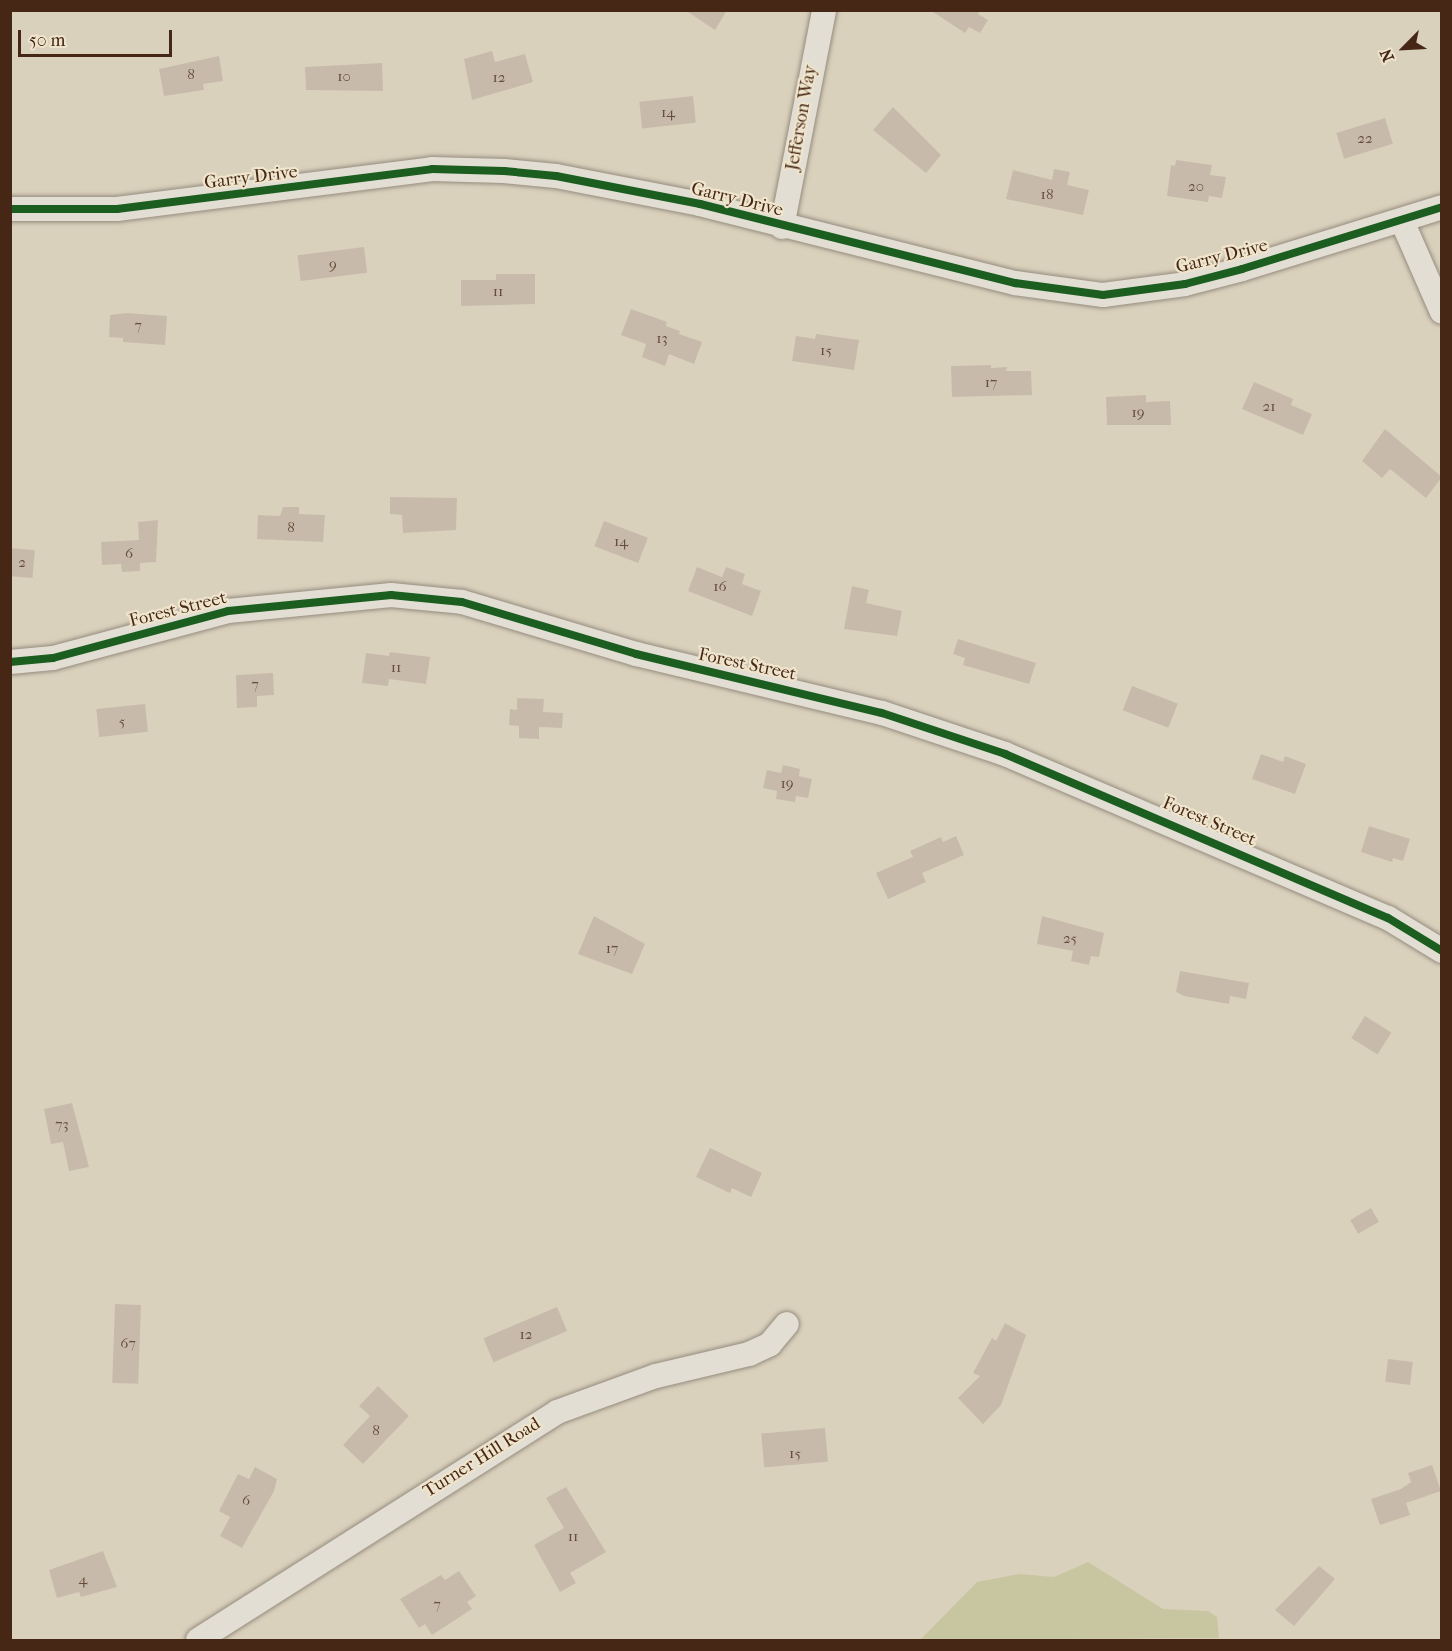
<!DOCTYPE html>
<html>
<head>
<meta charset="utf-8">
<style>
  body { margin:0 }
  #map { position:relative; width:1452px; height:1651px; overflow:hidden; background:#dad1bd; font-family:"IM FELL French Canon",serif }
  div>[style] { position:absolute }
  .green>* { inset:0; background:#c8c6a0 }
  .building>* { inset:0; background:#c8baaa; transform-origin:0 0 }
  .roads { filter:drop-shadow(0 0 2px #968c7f) drop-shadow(0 0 2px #968c7f) }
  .minor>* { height:24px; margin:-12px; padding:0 12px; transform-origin:12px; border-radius:12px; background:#e2ded3 }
  .cycleway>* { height:8px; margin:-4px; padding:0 4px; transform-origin:4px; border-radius:4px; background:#1b5e20 }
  span { translate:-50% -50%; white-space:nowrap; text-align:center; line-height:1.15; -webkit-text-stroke:4.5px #efe4cc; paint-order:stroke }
  .number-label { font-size:15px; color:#664c3a }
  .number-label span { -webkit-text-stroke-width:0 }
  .street-label { font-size:18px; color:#462715 }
  .frame { position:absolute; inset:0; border:12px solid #462715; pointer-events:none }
  .north { position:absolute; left:1374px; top:18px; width:60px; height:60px; -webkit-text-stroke:4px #efe4cc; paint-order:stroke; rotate:246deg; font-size:16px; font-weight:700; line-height:24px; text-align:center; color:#462715 }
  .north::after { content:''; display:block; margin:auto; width:21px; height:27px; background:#462715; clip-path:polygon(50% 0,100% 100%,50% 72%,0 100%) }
  .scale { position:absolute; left:18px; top:30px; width:154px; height:27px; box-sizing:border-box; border:3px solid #462715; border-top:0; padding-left:8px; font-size:18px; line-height:21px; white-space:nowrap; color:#462715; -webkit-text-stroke:4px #efe4cc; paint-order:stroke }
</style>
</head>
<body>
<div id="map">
  <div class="green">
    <i style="clip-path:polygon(1088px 1562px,1163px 1609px,1208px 1611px,1217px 1617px,1219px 1638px,920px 1640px,977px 1582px,1020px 1574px,1054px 1577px)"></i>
  </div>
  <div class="building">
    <i style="clip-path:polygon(685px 10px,727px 10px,715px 30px)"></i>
    <i style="clip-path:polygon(930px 10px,980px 10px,978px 14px,988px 20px,980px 33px,969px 27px,965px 33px)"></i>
    <i style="clip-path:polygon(492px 51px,495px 62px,525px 54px,533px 82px,472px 100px,464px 59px)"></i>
    <i style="clip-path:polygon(219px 56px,223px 81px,203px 84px,204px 90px,164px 96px,159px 69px)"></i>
    <i style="clip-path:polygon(382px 63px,383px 91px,306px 90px,305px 67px)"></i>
    <i style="left:693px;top:96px;width:27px;height:54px;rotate:84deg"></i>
    <i style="clip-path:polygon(893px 107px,941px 155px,926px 173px,873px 130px)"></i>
    <i style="left:1385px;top:118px;width:27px;height:51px;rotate:73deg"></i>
    <i style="clip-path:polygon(1176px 160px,1212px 165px,1210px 175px,1226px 177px,1222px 198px,1209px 196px,1208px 202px,1167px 196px,1171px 165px,1175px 166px)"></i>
    <i style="clip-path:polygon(1054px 169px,1070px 172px,1067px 185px,1089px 190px,1083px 215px,1006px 199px,1013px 170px,1052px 180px)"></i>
    <i style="left:364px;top:247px;width:26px;height:67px;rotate:83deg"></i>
    <i style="clip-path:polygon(496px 274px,535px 274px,535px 304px,461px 306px,461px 280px,496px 280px)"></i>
    <i style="clip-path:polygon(631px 309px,667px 322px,666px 326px,680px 331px,679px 334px,702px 342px,694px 364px,669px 354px,665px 366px,642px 357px,646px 344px,621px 335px)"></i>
    <i style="clip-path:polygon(127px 313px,167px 316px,165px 345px,123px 342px,123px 338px,109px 337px,110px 315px)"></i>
    <i style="clip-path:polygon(816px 334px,859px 340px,854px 370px,792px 361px,796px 336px,815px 339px)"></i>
    <i style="clip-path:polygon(991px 365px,991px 368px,1007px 367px,1006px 371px,1031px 371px,1032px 395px,952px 397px,951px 366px)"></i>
    <i style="clip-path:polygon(1254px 382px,1293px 399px,1291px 405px,1312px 414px,1303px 435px,1242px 409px)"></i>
    <i style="clip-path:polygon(1146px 395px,1146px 402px,1170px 401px,1171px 425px,1107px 425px,1106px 397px)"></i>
    <i style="clip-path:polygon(1385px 429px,1442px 477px,1426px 498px,1390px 469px,1382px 478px,1362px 461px)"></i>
    <i style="clip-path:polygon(390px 497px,457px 498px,456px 530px,403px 533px,402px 515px,390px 514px)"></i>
    <i style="clip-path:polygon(283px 507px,299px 507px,299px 514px,325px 515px,323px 542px,257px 539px,258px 515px,280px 516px)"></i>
    <i style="clip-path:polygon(158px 520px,156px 562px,140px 563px,140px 571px,122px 572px,121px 564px,102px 565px,101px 542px,139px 540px,138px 522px)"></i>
    <i style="left:604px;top:521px;width:47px;height:27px;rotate:21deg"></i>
    <i style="left:10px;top:548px;width:25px;height:28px;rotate:5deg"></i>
    <i style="clip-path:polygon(697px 567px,722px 577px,726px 567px,745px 574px,742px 584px,761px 591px,752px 616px,688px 591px)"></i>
    <i style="clip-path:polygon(852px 586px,869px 590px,866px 603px,902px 611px,897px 636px,844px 629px)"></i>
    <i style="clip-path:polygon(958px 639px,1036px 663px,1029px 684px,963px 665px,965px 658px,953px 654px)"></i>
    <i style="clip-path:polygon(390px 652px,430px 657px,426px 684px,389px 679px,388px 686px,362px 683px,366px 653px,389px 656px)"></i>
    <i style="clip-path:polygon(273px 673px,274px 695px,257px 696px,257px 707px,237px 708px,236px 675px)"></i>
    <i style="left:1132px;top:686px;width:49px;height:26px;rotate:21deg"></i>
    <i style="clip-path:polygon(517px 698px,544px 699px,543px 712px,563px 713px,562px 728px,539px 727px,539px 739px,519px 738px,519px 726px,509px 725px,510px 709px,517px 710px)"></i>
    <i style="left:145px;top:704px;width:28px;height:49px;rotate:84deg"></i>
    <i style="clip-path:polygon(1261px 754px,1283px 762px,1285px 756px,1306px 764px,1295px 794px,1252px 779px)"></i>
    <i style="clip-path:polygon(783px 765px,800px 769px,799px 776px,812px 779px,808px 798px,796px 796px,795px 802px,776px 799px,777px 791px,763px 788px,767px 770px,781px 773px)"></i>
    <i style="clip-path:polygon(1369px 826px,1410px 839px,1403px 861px,1393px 858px,1392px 862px,1361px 852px)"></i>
    <i style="clip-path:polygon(956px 836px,964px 855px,922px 873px,926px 882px,888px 899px,876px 873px,913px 857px,910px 851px,941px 837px,943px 842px)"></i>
    <i style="clip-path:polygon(594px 916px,645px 944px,632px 974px,578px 954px)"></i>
    <i style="clip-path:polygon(1042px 916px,1104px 933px,1099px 957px,1091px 956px,1089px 965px,1071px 961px,1073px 951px,1037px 944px)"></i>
    <i style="clip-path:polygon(1180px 971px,1249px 983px,1246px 999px,1230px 996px,1229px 1004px,1184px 996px,1176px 992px)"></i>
    <i style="left:1365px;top:1016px;width:31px;height:26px;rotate:32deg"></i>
    <i style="clip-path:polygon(72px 1103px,89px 1167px,69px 1171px,63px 1142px,51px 1144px,44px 1109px)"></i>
    <i style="clip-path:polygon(710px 1148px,762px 1173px,751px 1197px,732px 1188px,730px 1193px,696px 1177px)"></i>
    <i style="left:1371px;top:1208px;width:16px;height:24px;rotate:60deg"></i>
    <i style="left:115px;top:1304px;width:26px;height:79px;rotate:2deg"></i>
    <i style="left:557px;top:1307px;width:26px;height:80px;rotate:67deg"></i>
    <i style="clip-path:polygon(1005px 1323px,1026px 1335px,1001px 1405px,983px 1424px,958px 1398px,980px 1376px,973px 1373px,992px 1338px,996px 1341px)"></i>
    <i style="left:1388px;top:1359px;width:25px;height:23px;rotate:7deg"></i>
    <i style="clip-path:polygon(378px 1386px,409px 1416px,363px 1464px,343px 1445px,370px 1416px,359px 1406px)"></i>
    <i style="left:825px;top:1428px;width:34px;height:64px;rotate:85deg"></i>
    <i style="clip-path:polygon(1432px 1465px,1441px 1491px,1406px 1503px,1410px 1515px,1380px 1525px,1371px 1499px,1401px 1489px,1411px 1482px,1408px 1473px)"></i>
    <i style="clip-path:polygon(255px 1467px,277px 1479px,274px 1491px,242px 1548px,220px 1536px,230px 1517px,219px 1511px,238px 1474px,249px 1479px)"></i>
    <i style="clip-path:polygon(566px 1487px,606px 1552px,570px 1573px,576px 1583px,560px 1592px,534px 1545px,564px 1528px,546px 1498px)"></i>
    <i style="clip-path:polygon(103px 1551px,117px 1587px,81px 1597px,79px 1592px,57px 1598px,49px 1570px)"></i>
    <i style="clip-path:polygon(1319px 1566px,1335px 1579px,1294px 1626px,1275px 1610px)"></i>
    <i style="clip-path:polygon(459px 1571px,476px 1596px,467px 1602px,472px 1609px,432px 1635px,425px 1624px,419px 1628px,400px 1599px,441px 1575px,445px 1580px)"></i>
  </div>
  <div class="roads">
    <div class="minor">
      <i style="left:10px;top:209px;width:107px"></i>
      <i style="left:117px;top:209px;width:318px;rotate:-7.2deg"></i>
      <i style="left:432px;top:169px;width:72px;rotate:1.6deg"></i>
      <i style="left:504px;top:171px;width:52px;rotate:5.5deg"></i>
      <i style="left:556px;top:176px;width:147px;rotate:11deg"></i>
      <i style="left:700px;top:204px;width:325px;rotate:14.1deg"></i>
      <i style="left:1015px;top:283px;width:89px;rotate:7.8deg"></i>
      <i style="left:1103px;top:295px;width:83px;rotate:-7.6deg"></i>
      <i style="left:1185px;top:284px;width:59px;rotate:-14.7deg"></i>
      <i style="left:1242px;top:269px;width:209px;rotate:-17.2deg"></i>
      <i style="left:1402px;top:221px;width:99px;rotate:66.3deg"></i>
      <i style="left:782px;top:227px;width:221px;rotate:-79deg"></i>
      <i style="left:10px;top:662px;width:43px;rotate:-5.3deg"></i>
      <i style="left:53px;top:658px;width:181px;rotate:-15deg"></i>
      <i style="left:228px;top:611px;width:164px;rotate:-5.6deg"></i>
      <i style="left:391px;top:595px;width:71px;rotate:5.6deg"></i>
      <i style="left:462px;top:602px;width:182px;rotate:16.6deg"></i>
      <i style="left:636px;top:654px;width:253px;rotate:13.5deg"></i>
      <i style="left:882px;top:713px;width:130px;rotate:18.4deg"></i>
      <i style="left:1005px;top:754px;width:417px;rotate:23.2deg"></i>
      <i style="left:1388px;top:918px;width:63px;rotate:31.4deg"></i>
      <i style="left:198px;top:1640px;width:425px;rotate:-32.4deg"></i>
      <i style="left:557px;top:1412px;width:105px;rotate:-20deg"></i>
      <i style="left:656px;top:1376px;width:96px;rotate:-13.3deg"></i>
      <i style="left:749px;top:1354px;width:23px;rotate:-25deg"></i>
      <i style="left:770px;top:1344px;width:26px;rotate:-50deg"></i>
    </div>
  </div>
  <div class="cycleway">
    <i style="left:10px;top:209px;width:107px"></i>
    <i style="left:117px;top:209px;width:318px;rotate:-7.2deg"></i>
    <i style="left:432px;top:169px;width:72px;rotate:1.6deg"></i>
    <i style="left:504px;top:171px;width:52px;rotate:5.5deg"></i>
    <i style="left:556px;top:176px;width:147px;rotate:11deg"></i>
    <i style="left:700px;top:204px;width:325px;rotate:14.1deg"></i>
    <i style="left:1015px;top:283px;width:89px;rotate:7.8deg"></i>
    <i style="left:1103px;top:295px;width:83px;rotate:-7.6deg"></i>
    <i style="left:1185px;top:284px;width:59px;rotate:-14.7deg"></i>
    <i style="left:1242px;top:269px;width:209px;rotate:-17.2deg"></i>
    <i style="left:10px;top:662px;width:43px;rotate:-5.3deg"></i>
    <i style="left:53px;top:658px;width:181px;rotate:-15deg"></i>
    <i style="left:228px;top:611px;width:164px;rotate:-5.6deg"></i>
    <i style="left:391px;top:595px;width:71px;rotate:5.6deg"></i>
    <i style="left:462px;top:602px;width:182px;rotate:16.6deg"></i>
    <i style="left:636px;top:654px;width:253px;rotate:13.5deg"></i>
    <i style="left:882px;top:713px;width:130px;rotate:18.4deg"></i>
    <i style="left:1005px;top:754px;width:417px;rotate:23.2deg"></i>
    <i style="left:1388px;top:918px;width:63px;rotate:31.4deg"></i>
  </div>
  <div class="number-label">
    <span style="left:191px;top:75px">8</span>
    <span style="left:344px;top:77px">10</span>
    <span style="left:499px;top:78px">12</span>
    <span style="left:668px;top:113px">14</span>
    <span style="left:1365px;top:139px">22</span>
    <span style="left:1196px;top:187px">20</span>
    <span style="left:1047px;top:195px">18</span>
    <span style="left:333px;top:265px">9</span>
    <span style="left:498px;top:292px">11</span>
    <span style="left:138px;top:326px">7</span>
    <span style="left:662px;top:339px">13</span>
    <span style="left:826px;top:351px">15</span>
    <span style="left:991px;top:383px">17</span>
    <span style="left:1269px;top:407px">21</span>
    <span style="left:1138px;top:413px">19</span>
    <span style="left:291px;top:528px">8</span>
    <span style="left:621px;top:542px">14</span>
    <span style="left:129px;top:554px">6</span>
    <span style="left:22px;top:563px">2</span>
    <span style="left:720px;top:587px">16</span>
    <span style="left:396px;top:668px">11</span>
    <span style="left:255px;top:685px">7</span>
    <span style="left:122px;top:722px">5</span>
    <span style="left:787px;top:784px">19</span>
    <span style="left:1070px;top:939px">25</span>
    <span style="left:612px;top:949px">17</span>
    <span style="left:62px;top:1125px">73</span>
    <span style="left:526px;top:1335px">12</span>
    <span style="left:128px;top:1344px">67</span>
    <span style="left:376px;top:1431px">8</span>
    <span style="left:795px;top:1454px">15</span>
    <span style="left:246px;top:1501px">6</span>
    <span style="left:573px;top:1537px">11</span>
    <span style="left:83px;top:1580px">4</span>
    <span style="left:437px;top:1605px">7</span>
  </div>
  <div class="street-label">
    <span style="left:802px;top:118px;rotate:-80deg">Jefferson Way</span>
    <span style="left:251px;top:178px;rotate:-7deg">Garry Drive</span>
    <span style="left:737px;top:200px;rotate:14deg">Garry Drive</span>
    <span style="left:1222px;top:257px;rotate:-14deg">Garry Drive</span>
    <span style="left:178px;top:610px;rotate:-14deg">Forest Street</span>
    <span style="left:747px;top:665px;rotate:12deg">Forest Street</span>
    <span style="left:1209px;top:822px;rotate:23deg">Forest Street</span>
    <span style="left:482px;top:1458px;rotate:-32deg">Turner Hill Road</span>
  </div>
  <div class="frame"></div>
  <div class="north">N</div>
  <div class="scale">50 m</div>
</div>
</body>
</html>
